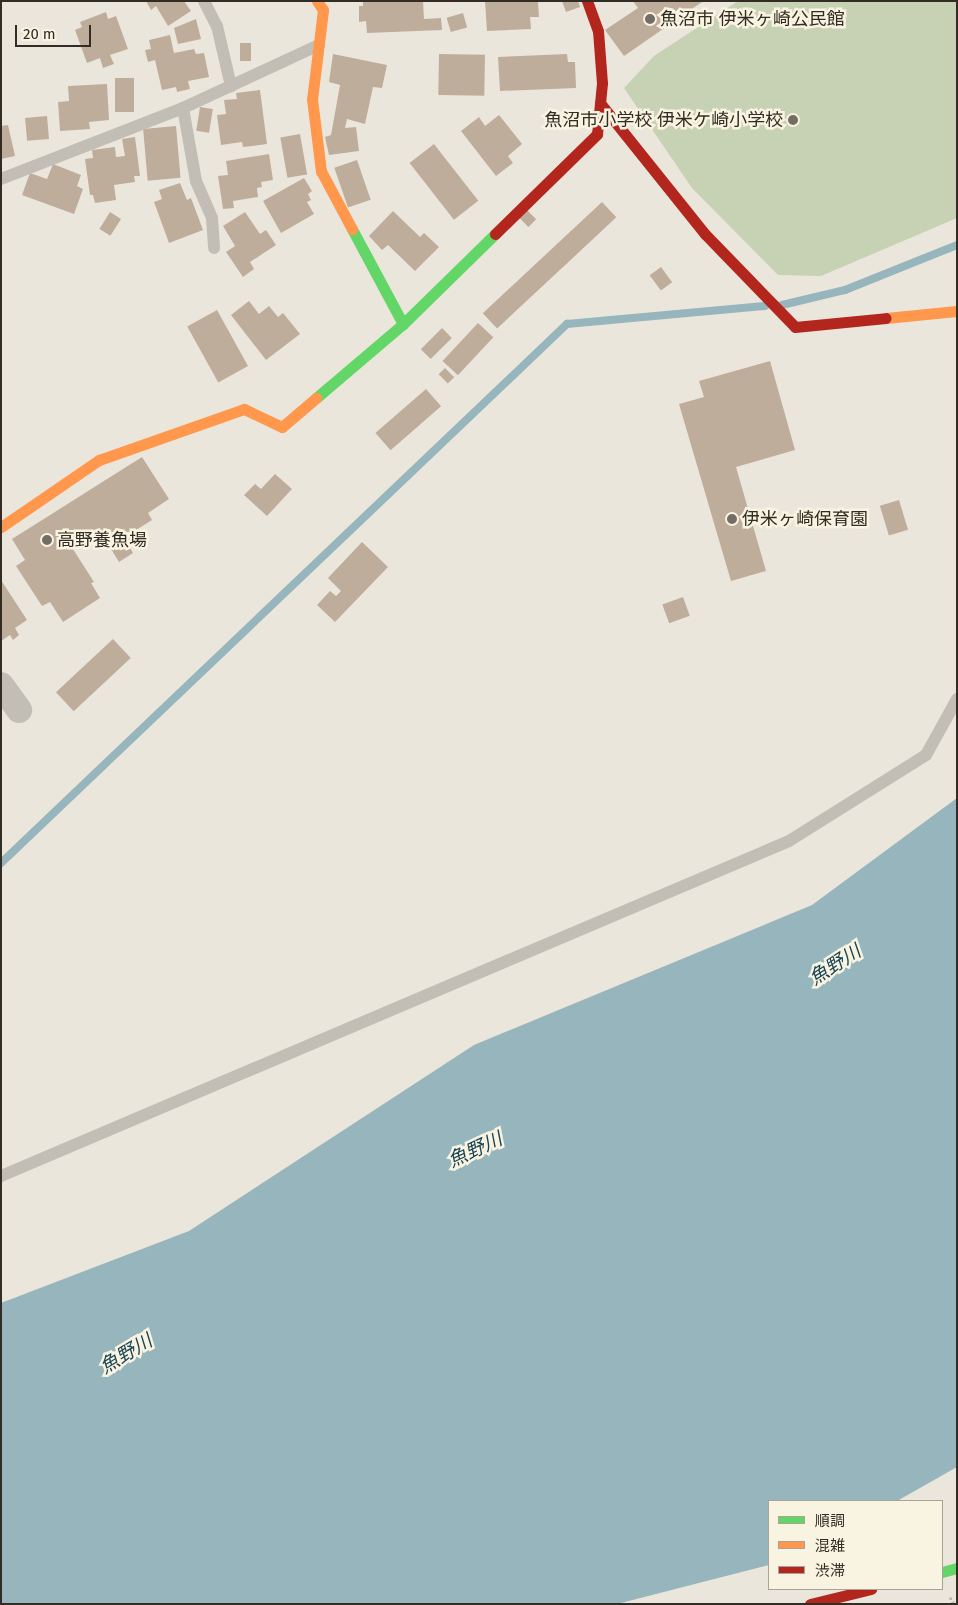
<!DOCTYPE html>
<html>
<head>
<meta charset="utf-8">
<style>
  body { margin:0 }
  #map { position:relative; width:958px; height:1605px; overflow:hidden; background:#ebe6db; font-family:"Fira Sans","Noto Sans JP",sans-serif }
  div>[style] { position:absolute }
  .green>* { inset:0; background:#c7d1b4 }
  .water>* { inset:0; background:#97b5bc }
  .stream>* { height:8px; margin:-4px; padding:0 4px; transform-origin:4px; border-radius:4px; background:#97b5bc }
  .building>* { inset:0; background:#bfad9c; transform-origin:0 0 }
  .path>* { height:3px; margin-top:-1.5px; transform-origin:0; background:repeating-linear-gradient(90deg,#bcb6ad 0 2.5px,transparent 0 5px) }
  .lane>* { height:12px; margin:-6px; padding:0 6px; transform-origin:6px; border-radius:6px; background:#c3beb5 }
  .street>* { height:26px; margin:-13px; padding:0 13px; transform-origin:13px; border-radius:13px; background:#c3beb5 }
  .fast>* { height:11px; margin:-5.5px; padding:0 5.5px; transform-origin:5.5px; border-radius:5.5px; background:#63d668 }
  .slow>* { height:11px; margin:-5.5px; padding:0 5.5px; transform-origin:5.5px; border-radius:5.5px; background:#ff974d }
  .jam>* { height:11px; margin:-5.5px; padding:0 5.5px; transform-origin:5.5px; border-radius:5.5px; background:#b3261e }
  .dots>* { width:14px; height:14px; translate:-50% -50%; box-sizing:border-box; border:2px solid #f9f3e1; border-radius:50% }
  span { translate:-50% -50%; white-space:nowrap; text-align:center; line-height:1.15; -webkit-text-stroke:5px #f9f3e1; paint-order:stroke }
  .poi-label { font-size:18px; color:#332c24 }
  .left { translate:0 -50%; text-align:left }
  .right { translate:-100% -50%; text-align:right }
  .water-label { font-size:19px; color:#194555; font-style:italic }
  .frame { position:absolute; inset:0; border:2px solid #332c24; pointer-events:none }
  .legend { position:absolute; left:768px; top:1500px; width:175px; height:90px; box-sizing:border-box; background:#f9f3e1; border:1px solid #aaa395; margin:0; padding:6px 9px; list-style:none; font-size:15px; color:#332c24 }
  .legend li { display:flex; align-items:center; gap:10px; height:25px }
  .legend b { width:25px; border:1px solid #aaa395 }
  .scale { position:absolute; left:15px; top:25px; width:76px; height:22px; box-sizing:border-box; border:2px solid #332c24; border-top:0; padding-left:6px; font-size:15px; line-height:18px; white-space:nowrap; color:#332c24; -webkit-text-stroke:4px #f9f3e1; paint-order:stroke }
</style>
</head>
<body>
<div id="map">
  <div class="green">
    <i style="clip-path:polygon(738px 1px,957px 1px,957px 218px,821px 276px,778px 275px,692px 188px,624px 88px,654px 56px)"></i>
  </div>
  <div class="water">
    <i style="clip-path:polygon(957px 798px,957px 1467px,897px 1501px,769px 1501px,769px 1565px,617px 1604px,1px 1604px,1px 1303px,189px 1231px,474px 1045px,812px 905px)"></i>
  </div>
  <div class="stream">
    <i style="left:782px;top:305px;width:65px;rotate:-13.4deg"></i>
    <i style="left:845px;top:290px;width:121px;rotate:-21.9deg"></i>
    <i style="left:1px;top:863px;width:782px;rotate:-43.6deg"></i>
    <i style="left:567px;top:324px;width:199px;rotate:-5.2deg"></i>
  </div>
  <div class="building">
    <i style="clip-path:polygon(146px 1px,184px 1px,191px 11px,168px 26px,156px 6px,151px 10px)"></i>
    <i style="clip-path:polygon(363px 1px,423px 1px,424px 19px,441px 18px,442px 30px,367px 33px,366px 21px,359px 22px,359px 6px,363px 6px)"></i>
    <i style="clip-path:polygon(485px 1px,538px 2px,539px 17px,530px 17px,531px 29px,487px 31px)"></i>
    <i style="clip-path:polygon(562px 1px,578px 1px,580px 7px,566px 12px)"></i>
    <i style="clip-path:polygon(633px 1px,701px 1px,702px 2px,624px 56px,605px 30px,638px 8px)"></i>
    <i style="clip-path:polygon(106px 12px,108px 19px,116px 16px,128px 49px,110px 55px,114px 64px,103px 68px,100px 58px,87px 63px,75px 30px,82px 27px,80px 22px)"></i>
    <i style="left:463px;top:13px;width:15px;height:17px;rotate:74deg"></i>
    <i style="clip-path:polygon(196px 19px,201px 39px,178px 44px,174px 28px)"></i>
    <i style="clip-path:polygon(170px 35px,174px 53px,194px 49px,196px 54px,204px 53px,209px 77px,188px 81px,190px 89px,177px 92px,176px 87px,162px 90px,155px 60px,148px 62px,145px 50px,151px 49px,149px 40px)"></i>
    <i style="left:240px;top:43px;width:11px;height:18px"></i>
    <i style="clip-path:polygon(333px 54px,387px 65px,382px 88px,373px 87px,365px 124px,347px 119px,345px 128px,356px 127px,359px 151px,329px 155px,325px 137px,331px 135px,340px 85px,329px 82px)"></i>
    <i style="left:439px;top:54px;width:46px;height:41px;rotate:1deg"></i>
    <i style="clip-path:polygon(567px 54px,568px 62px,575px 62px,576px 88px,500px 91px,498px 57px)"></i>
    <i style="left:134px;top:78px;width:34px;height:19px;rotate:90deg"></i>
    <i style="clip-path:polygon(107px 84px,109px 120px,89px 122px,90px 129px,60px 131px,58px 102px,69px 101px,68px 86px)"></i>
    <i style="clip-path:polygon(260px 90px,267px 144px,243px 147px,242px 142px,221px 145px,217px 115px,226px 114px,224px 100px,237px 99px,236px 93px)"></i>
    <i style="left:200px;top:107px;width:13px;height:24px;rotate:9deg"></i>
    <i style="clip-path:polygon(499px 115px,522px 144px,508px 156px,513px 163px,496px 176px,461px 131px,479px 117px,485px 126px)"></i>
    <i style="left:47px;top:116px;width:23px;height:22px;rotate:85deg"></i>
    <i style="clip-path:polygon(8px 125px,15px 156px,1px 159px,1px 126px)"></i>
    <i style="left:176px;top:126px;width:52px;height:33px;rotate:85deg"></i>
    <i style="left:300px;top:134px;width:41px;height:20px;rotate:80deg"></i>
    <i style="clip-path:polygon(135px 137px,140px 176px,134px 176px,135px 182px,114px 185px,116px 200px,95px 203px,93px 195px,90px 195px,85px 159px,93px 158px,92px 150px,115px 147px,116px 157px,125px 156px,122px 139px)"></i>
    <i style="left:434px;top:144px;width:72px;height:31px;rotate:52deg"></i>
    <i style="clip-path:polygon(269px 154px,273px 180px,261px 182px,262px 187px,257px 188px,258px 197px,233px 201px,234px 208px,223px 209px,218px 176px,228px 175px,226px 161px)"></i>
    <i style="left:357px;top:160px;width:42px;height:24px;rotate:71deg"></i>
    <i style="clip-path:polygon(53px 164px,81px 175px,77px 186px,83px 189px,74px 214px,22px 195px,30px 173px,47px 179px)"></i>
    <i style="clip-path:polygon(304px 178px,312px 191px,308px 194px,311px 200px,307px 202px,314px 214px,281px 233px,263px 201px)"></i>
    <i style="clip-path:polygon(180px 183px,187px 200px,191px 198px,203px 230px,169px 243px,154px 202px,162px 199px,159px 190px)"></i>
    <i style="left:602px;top:202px;width:21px;height:163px;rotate:47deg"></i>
    <i style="left:527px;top:210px;width:13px;height:11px;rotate:45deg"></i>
    <i style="clip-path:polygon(393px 211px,420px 237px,424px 233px,439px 247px,415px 271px,388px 245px,382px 250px,369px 236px)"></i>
    <i style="left:110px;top:212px;width:13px;height:20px;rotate:32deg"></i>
    <i style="clip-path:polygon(245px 212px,260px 234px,266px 230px,276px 245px,250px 262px,254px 269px,243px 277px,226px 252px,235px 246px,223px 226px)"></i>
    <i style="left:661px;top:267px;width:19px;height:14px;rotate:54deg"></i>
    <i style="clip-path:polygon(249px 301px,259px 314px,269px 306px,278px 317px,283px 313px,300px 334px,266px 360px,231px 315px)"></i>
    <i style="left:217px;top:310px;width:64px;height:34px;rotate:61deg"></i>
    <i style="left:478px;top:323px;width:21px;height:52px;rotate:43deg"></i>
    <i style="left:442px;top:328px;width:14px;height:30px;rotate:45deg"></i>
    <i style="clip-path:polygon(770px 361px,795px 450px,736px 467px,766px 571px,731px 581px,679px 404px,704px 397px,699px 381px)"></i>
    <i style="left:445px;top:368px;width:13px;height:9px;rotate:45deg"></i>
    <i style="left:426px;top:389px;width:23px;height:67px;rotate:49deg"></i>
    <i style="clip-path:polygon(142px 457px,169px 499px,148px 513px,152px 520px,136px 530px,139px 536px,128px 544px,133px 553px,119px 562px,106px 541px,97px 547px,89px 535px,71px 546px,94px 582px,91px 583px,100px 598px,63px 622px,50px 602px,42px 606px,16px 566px,25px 560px,12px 539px)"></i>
    <i style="clip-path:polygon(275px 474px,292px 489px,267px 516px,244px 495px,255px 484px,261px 489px)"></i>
    <i style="left:899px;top:500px;width:31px;height:20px;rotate:73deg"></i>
    <i style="clip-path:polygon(362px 542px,388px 567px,335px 622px,317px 605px,330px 591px,336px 596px,341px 591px,328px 578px)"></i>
    <i style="clip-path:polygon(1px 580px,27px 620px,15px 628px,19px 635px,13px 640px,10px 635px,1px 641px)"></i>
    <i style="left:683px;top:597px;width:20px;height:22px;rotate:70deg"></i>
    <i style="left:113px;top:639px;width:26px;height:78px;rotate:47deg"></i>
  </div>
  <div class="path">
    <i style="left:950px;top:1597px;width:8px;rotate:60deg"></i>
  </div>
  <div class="lane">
    <i style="left:204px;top:1px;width:28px;rotate:63deg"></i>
    <i style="left:217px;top:26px;width:62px;rotate:76.9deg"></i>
    <i style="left:183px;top:108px;width:74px;rotate:79.9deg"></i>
    <i style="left:196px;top:181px;width:40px;rotate:66.6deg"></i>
    <i style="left:212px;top:218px;width:30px;rotate:86deg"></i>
    <i style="left:1px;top:179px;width:195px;rotate:-21.3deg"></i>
    <i style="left:183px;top:108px;width:150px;rotate:-24.9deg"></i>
    <i style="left:1px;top:1176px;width:856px;rotate:-23.03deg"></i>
    <i style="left:789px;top:841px;width:162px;rotate:-32.1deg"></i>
    <i style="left:926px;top:755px;width:64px;rotate:-61deg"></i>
  </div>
  <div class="street">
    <i style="left:1px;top:685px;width:31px;rotate:54deg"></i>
  </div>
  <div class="fast">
    <i style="left:352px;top:229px;width:108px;rotate:61.8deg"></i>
    <i style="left:316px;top:398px;width:114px;rotate:-40.4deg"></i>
    <i style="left:403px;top:324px;width:129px;rotate:-44.4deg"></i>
    <i style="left:942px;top:1572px;width:16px;rotate:-15deg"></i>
  </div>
  <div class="slow">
    <i style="left:317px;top:1px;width:11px;rotate:56deg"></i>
    <i style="left:323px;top:10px;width:90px;rotate:97deg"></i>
    <i style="left:312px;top:99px;width:73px;rotate:82.9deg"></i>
    <i style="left:321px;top:171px;width:66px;rotate:61.9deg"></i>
    <i style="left:886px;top:318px;width:71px;rotate:-5.6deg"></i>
    <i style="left:1px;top:527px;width:119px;rotate:-34.4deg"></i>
    <i style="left:99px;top:460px;width:154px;rotate:-19.4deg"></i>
    <i style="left:244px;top:409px;width:42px;rotate:25.3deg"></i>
    <i style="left:282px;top:427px;width:45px;rotate:-40.5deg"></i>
  </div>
  <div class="jam">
    <i style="left:600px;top:103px;width:168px;rotate:51.3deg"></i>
    <i style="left:705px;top:234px;width:129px;rotate:45.9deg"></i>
    <i style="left:795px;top:327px;width:91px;rotate:-5.6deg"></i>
    <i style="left:495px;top:234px;width:143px;rotate:-44.4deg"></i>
    <i style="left:597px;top:134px;width:51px;rotate:-84.4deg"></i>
    <i style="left:602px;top:83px;width:52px;rotate:-94.4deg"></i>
    <i style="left:598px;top:31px;width:32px;rotate:-110deg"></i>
    <i style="left:810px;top:1604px;width:63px;rotate:-13.8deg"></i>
  </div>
  <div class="dots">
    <i style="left:650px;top:19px;background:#736d64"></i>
    <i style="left:793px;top:120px;background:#736d64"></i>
    <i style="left:732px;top:519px;background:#736d64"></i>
    <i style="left:47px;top:540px;background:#736d64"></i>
  </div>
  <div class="poi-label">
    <span class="left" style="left:660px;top:19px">魚沼市 伊米ヶ崎公民館</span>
    <span class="right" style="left:783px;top:120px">魚沼市小学校 伊米ケ崎小学校</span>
    <span class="left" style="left:742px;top:519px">伊米ヶ崎保育園</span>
    <span class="left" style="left:57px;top:540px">高野養魚場</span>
  </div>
  <div class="water-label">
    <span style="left:835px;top:965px;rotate:-33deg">魚野川</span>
    <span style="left:475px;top:1150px;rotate:-25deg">魚野川</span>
    <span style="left:126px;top:1354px;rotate:-31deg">魚野川</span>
  </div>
  <div class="frame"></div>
  <ul class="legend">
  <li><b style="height:6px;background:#63d668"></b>順調</li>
  <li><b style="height:6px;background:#ff974d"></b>混雑</li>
  <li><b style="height:6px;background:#b3261e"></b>渋滞</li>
  </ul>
  <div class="scale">20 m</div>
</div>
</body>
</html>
